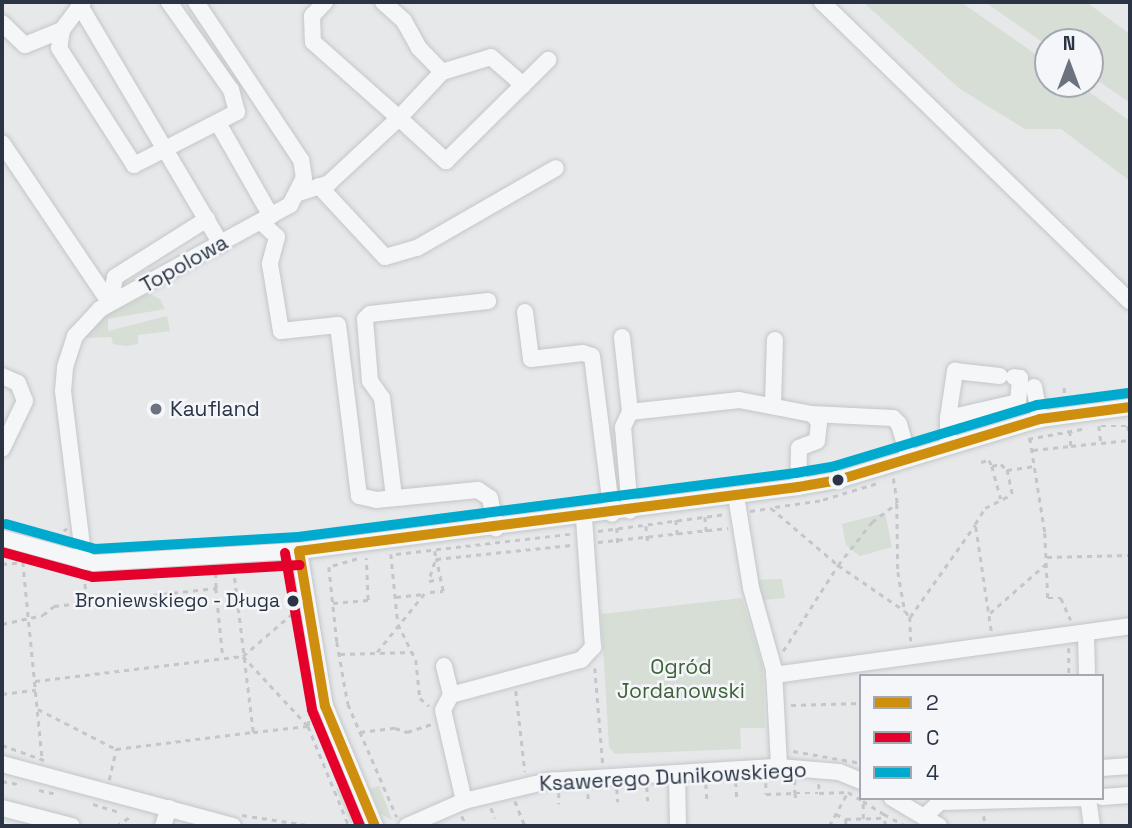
<!DOCTYPE html>
<html>
<head>
<meta charset="utf-8">
<style>
  body { margin:0 }
  #map { position:relative; width:1132px; height:828px; overflow:hidden; background:#e6e8ea; font-family:"Space Grotesk",sans-serif }
  div>[style] { position:absolute }
  .green>* { inset:0; background:#d6ded6 }
  .path>* { height:2.5px; margin-top:-1.25px; transform-origin:0; background:repeating-linear-gradient(90deg,#c5c6ca 0 5px,transparent 0 10px) }
  .roads { filter:drop-shadow(0 0 2px #c4c6c8) drop-shadow(0 0 2px #c4c6c8) }
  .minor>* { height:16px; margin:-8px; padding:0 8px; transform-origin:8px; border-radius:8px; background:#f5f6f7 }
  .bus-1>* { height:10px; margin:-5px; padding:0 5px; transform-origin:5px; border-radius:5px; background:#ce8f0e }
  .bus-2>* { height:10px; margin:-5px; padding:0 5px; transform-origin:5px; border-radius:5px; background:#e4002b }
  .bus-3>* { height:10px; margin:-5px; padding:0 5px; transform-origin:5px; border-radius:5px; background:#00a9ce }
  .dots>* { width:19px; height:19px; translate:-50% -50%; box-sizing:border-box; border:4px solid #f4f6f9; border-radius:50% }
  span { translate:-50% -50%; white-space:nowrap; text-align:center; line-height:1.15; -webkit-text-stroke:5px #f4f6f9; paint-order:stroke }
  .bus-label { font-size:19px; color:#2b3445 }
  .right { translate:-100% -50%; text-align:right }
  .street-label { font-size:21px; color:#2b3445 }
  .poi-label { font-size:21px; color:#2b3445 }
  .left { translate:0 -50%; text-align:left }
  .park-label { font-size:21px; color:#3f6138 }
  .frame { position:absolute; inset:0; border:4px solid #2b3445; pointer-events:none }
  .legend { position:absolute; left:859px; top:674px; width:245px; height:126px; box-sizing:border-box; background:#f4f6f9; border:2px solid #a4a8b1; margin:0; padding:9px 12px; list-style:none; font-size:21px; color:#2b3445 }
  .legend li { display:flex; align-items:center; gap:14px; height:35px }
  .legend b { width:35px; border:2px solid #a4a8b1 }
  .north { position:absolute; left:1034px; top:28px; width:70px; height:70px; box-sizing:border-box; background:#f4f6f9; border:2px solid #a4a8b1; border-radius:50%; rotate:0deg; font-size:19px; font-weight:700; line-height:28px; text-align:center; color:#2b3445 }
  .north::after { content:''; display:block; margin:auto; width:24px; height:32px; background:#6c737f; clip-path:polygon(50% 0,100% 100%,50% 72%,0 100%) }
</style>
</head>
<body>
<div id="map">
  <div class="green">
    <i style="clip-path:polygon(863px 2px,961px 2px,1048px 63px,1048px 84px,1078px 84px,1130px 121px,1130px 181px,1061px 129px,1025px 129px,960px 89px)"></i>
    <i style="clip-path:polygon(985px 2px,1086px 2px,1130px 34px,1130px 103px,1090px 75px,1090px 42px,1048px 42px,1048px 46px)"></i>
    <i style="clip-path:polygon(149px 293px,160px 299px,165px 309px,108px 319px,108px 331px,167px 316px,170px 331px,138px 335px,138px 344px,126px 346px,113px 344px,111px 337px,84px 338px,98px 320px)"></i>
    <i style="clip-path:polygon(885px 513px,892px 547px,860px 556px,846px 545px,842px 524px)"></i>
    <i style="clip-path:polygon(782px 579px,785px 598px,762px 600px,756px 580px)"></i>
    <i style="clip-path:polygon(742px 598px,763px 667px,765px 728px,740px 728px,741px 749px,615px 754px,609px 747px,601px 614px)"></i>
    <i style="clip-path:polygon(345px 786px,356px 814px,351px 824px,336px 789px)"></i>
    <i style="clip-path:polygon(379px 786px,383px 796px,392px 820px,381px 814px,370px 789px)"></i>
  </div>
  <div class="path">
    <i style="left:1064px;top:403px;width:16px;rotate:-90deg"></i>
    <i style="left:1099px;top:426px;width:17px;rotate:83deg"></i>
    <i style="left:1101px;top:443px;width:29px;rotate:-6deg"></i>
    <i style="left:1101px;top:426px;width:29px"></i>
    <i style="left:1128px;top:426px;width:14px;rotate:82deg"></i>
    <i style="left:1070px;top:431px;width:15px;rotate:86deg"></i>
    <i style="left:1071px;top:446px;width:30px;rotate:-6deg"></i>
    <i style="left:1030px;top:438px;width:96px;rotate:81deg"></i>
    <i style="left:1045px;top:533px;width:65px;rotate:87.4deg"></i>
    <i style="left:1048px;top:598px;width:13px"></i>
    <i style="left:1061px;top:598px;width:24px;rotate:66deg"></i>
    <i style="left:1028px;top:439px;width:60px;rotate:-10.6deg"></i>
    <i style="left:1033px;top:450px;width:38px;rotate:-6deg"></i>
    <i style="left:981px;top:462px;width:8px;rotate:-14deg"></i>
    <i style="left:989px;top:460px;width:7px;rotate:63deg"></i>
    <i style="left:992px;top:466px;width:34px;rotate:75deg"></i>
    <i style="left:992px;top:466px;width:9px;rotate:-13deg"></i>
    <i style="left:1001px;top:464px;width:8px;rotate:45deg"></i>
    <i style="left:876px;top:484px;width:59px;rotate:163.1deg"></i>
    <i style="left:820px;top:501px;width:49px;rotate:171.9deg"></i>
    <i style="left:771px;top:508px;width:88px;rotate:40.4deg"></i>
    <i style="left:838px;top:565px;width:81px;rotate:34.5deg"></i>
    <i style="left:897px;top:504px;width:68px;rotate:89.2deg"></i>
    <i style="left:898px;top:572px;width:40px;rotate:80deg"></i>
    <i style="left:905px;top:611px;width:8px;rotate:50deg"></i>
    <i style="left:910px;top:617px;width:24px;rotate:88deg"></i>
    <i style="left:750px;top:511px;width:21px;rotate:-8deg"></i>
    <i style="left:705px;top:517px;width:20px;rotate:84deg"></i>
    <i style="left:676px;top:520px;width:20px;rotate:84deg"></i>
    <i style="left:646px;top:526px;width:17px;rotate:83deg"></i>
    <i style="left:617px;top:528px;width:18px;rotate:87deg"></i>
    <i style="left:598px;top:531px;width:129px;rotate:-7.6deg"></i>
    <i style="left:56px;top:537px;width:14px;rotate:-39deg"></i>
    <i style="left:598px;top:542px;width:131px;rotate:-6.1deg"></i>
    <i style="left:435px;top:551px;width:8px;rotate:83deg"></i>
    <i style="left:436px;top:559px;width:136px;rotate:-5.9deg"></i>
    <i style="left:391px;top:554px;width:70px;rotate:84.3deg"></i>
    <i style="left:398px;top:624px;width:40px;rotate:63.4deg"></i>
    <i style="left:416px;top:660px;width:38px;rotate:84deg"></i>
    <i style="left:420px;top:698px;width:12px;rotate:42deg"></i>
    <i style="left:396px;top:554px;width:175px;rotate:-6.6deg"></i>
    <i style="left:1047px;top:557px;width:83px;rotate:-1.4deg"></i>
    <i style="left:357px;top:559px;width:29px;rotate:164deg"></i>
    <i style="left:329px;top:567px;width:75px;rotate:83.9deg"></i>
    <i style="left:337px;top:642px;width:63px;rotate:79.9deg"></i>
    <i style="left:348px;top:704px;width:123px;rotate:66.6deg"></i>
    <i style="left:435px;top:562px;width:20px;rotate:108deg"></i>
    <i style="left:429px;top:581px;width:11px;rotate:-10deg"></i>
    <i style="left:2px;top:564px;width:21px;rotate:-5deg"></i>
    <i style="left:23px;top:562px;width:196px;rotate:84.4deg"></i>
    <i style="left:85px;top:574px;width:28px;rotate:88deg"></i>
    <i style="left:288px;top:579px;width:53px;rotate:80.2deg"></i>
    <i style="left:216px;top:588px;width:70px;rotate:84.3deg"></i>
    <i style="left:430px;top:592px;width:13px;rotate:-4deg"></i>
    <i style="left:443px;top:591px;width:33px;rotate:-102deg"></i>
    <i style="left:396px;top:597px;width:28px;rotate:-6deg"></i>
    <i style="left:333px;top:603px;width:35px;rotate:-5deg"></i>
    <i style="left:368px;top:600px;width:42px;rotate:-92.7deg"></i>
    <i style="left:990px;top:613px;width:76px;rotate:-41.3deg"></i>
    <i style="left:910px;top:617px;width:113px;rotate:-54.8deg"></i>
    <i style="left:2px;top:624px;width:42px;rotate:-12.4deg"></i>
    <i style="left:43px;top:615px;width:14px;rotate:-39deg"></i>
    <i style="left:54px;top:606px;width:163px;rotate:-6.3deg"></i>
    <i style="left:216px;top:588px;width:18px;rotate:-93deg"></i>
    <i style="left:991px;top:631px;width:108px;rotate:-98.5deg"></i>
    <i style="left:975px;top:524px;width:19px;rotate:-58deg"></i>
    <i style="left:985px;top:508px;width:30px;rotate:-27deg"></i>
    <i style="left:1012px;top:494px;width:25px;rotate:-102deg"></i>
    <i style="left:1007px;top:470px;width:28px;rotate:-8deg"></i>
    <i style="left:1069px;top:648px;width:28px;rotate:90deg"></i>
    <i style="left:783px;top:651px;width:102px;rotate:-57.4deg"></i>
    <i style="left:838px;top:565px;width:55px;rotate:-51.7deg"></i>
    <i style="left:872px;top:522px;width:31px;rotate:-37deg"></i>
    <i style="left:897px;top:503px;width:25px;rotate:-99deg"></i>
    <i style="left:377px;top:652px;width:75px;rotate:-51deg"></i>
    <i style="left:340px;top:654px;width:72px;rotate:-1.6deg"></i>
    <i style="left:243px;top:656px;width:96px;rotate:47.1deg"></i>
    <i style="left:308px;top:726px;width:20px;rotate:-84deg"></i>
    <i style="left:595px;top:668px;width:97px;rotate:85.3deg"></i>
    <i style="left:35px;top:681px;width:209px;rotate:-6.9deg"></i>
    <i style="left:243px;top:656px;width:66px;rotate:-40.7deg"></i>
    <i style="left:516px;top:691px;width:81px;rotate:83.6deg"></i>
    <i style="left:2px;top:694px;width:34px;rotate:-7deg"></i>
    <i style="left:791px;top:705px;width:70px;rotate:-1.6deg"></i>
    <i style="left:38px;top:709px;width:88px;rotate:27.1deg"></i>
    <i style="left:116px;top:749px;width:138px;rotate:-7.1deg"></i>
    <i style="left:253px;top:732px;width:158px;rotate:-96.9deg"></i>
    <i style="left:253px;top:732px;width:55px;rotate:-6.2deg"></i>
    <i style="left:308px;top:726px;width:108px;rotate:67.7deg"></i>
    <i style="left:360px;top:732px;width:35px;rotate:-7deg"></i>
    <i style="left:395px;top:728px;width:13px;rotate:18deg"></i>
    <i style="left:407px;top:732px;width:26px;rotate:-18deg"></i>
    <i style="left:2px;top:745px;width:45px;rotate:19.7deg"></i>
    <i style="left:793px;top:751px;width:69px;rotate:10deg"></i>
    <i style="left:109px;top:780px;width:32px;rotate:-77deg"></i>
    <i style="left:795px;top:780px;width:13px;rotate:90deg"></i>
    <i style="left:795px;top:793px;width:23px"></i>
    <i style="left:2px;top:781px;width:20px;rotate:11deg"></i>
    <i style="left:736px;top:782px;width:17px;rotate:87deg"></i>
    <i style="left:766px;top:783px;width:11px;rotate:90deg"></i>
    <i style="left:766px;top:794px;width:29px;rotate:-2deg"></i>
    <i style="left:795px;top:793px;width:5px;rotate:79deg"></i>
    <i style="left:706px;top:784px;width:16px;rotate:86deg"></i>
    <i style="left:819px;top:784px;width:9px;rotate:90deg"></i>
    <i style="left:819px;top:793px;width:29px;rotate:-2deg"></i>
    <i style="left:647px;top:787px;width:14px;rotate:86deg"></i>
    <i style="left:617px;top:789px;width:13px;rotate:86deg"></i>
    <i style="left:39px;top:790px;width:17px;rotate:13deg"></i>
    <i style="left:848px;top:792px;width:17px;rotate:31deg"></i>
    <i style="left:559px;top:793px;width:11px;rotate:90deg"></i>
    <i style="left:588px;top:794px;width:9px;rotate:84deg"></i>
    <i style="left:515px;top:801px;width:27px;rotate:68deg"></i>
    <i style="left:93px;top:804px;width:28px;rotate:17deg"></i>
    <i style="left:491px;top:808px;width:11px;rotate:68deg"></i>
    <i style="left:836px;top:814px;width:11px;rotate:27deg"></i>
    <i style="left:846px;top:819px;width:7px;rotate:90deg"></i>
    <i style="left:242px;top:815px;width:72px;rotate:8.8deg"></i>
    <i style="left:462px;top:816px;width:11px;rotate:68deg"></i>
    <i style="left:984px;top:816px;width:10px;rotate:84deg"></i>
    <i style="left:846px;top:819px;width:38px;rotate:-2deg"></i>
    <i style="left:863px;top:819px;width:18px;rotate:-90deg"></i>
    <i style="left:863px;top:801px;width:25px;rotate:32deg"></i>
    <i style="left:116px;top:826px;width:20px;rotate:-33deg"></i>
    <i style="left:829px;top:826px;width:38px;rotate:-61deg"></i>
    <i style="left:885px;top:826px;width:12px;rotate:-95deg"></i>
    <i style="left:884px;top:814px;width:25px;rotate:29deg"></i>
  </div>
  <div class="roads">
    <div class="minor">
      <i style="left:83px;top:2px;width:35px;rotate:127deg"></i>
      <i style="left:62px;top:30px;width:18px;rotate:99deg"></i>
      <i style="left:59px;top:48px;width:139px;rotate:57.3deg"></i>
      <i style="left:134px;top:165px;width:116px;rotate:-27.2deg"></i>
      <i style="left:237px;top:112px;width:23px;rotate:-105deg"></i>
      <i style="left:231px;top:90px;width:108px;rotate:-125.2deg"></i>
      <i style="left:325px;top:2px;width:19px;rotate:133deg"></i>
      <i style="left:312px;top:16px;width:26px;rotate:88deg"></i>
      <i style="left:313px;top:42px;width:115px;rotate:41.5deg"></i>
      <i style="left:399px;top:118px;width:63px;rotate:-46.9deg"></i>
      <i style="left:442px;top:72px;width:51px;rotate:-17deg"></i>
      <i style="left:491px;top:57px;width:43px;rotate:41.2deg"></i>
      <i style="left:383px;top:2px;width:28px;rotate:42deg"></i>
      <i style="left:404px;top:21px;width:31px;rotate:61deg"></i>
      <i style="left:419px;top:48px;width:33px;rotate:46deg"></i>
      <i style="left:822px;top:2px;width:429px;rotate:44.2deg"></i>
      <i style="left:79px;top:4px;width:279px;rotate:59.4deg"></i>
      <i style="left:2px;top:23px;width:32px;rotate:44deg"></i>
      <i style="left:25px;top:45px;width:40px;rotate:-22deg"></i>
      <i style="left:218px;top:123px;width:107px;rotate:60.3deg"></i>
      <i style="left:2px;top:143px;width:193px;rotate:56deg"></i>
      <i style="left:319px;top:186px;width:97px;rotate:47.1deg"></i>
      <i style="left:385px;top:257px;width:33px;rotate:-16deg"></i>
      <i style="left:417px;top:248px;width:160px;rotate:-29.9deg"></i>
      <i style="left:299px;top:193px;width:32px;rotate:-18deg"></i>
      <i style="left:329px;top:183px;width:96px;rotate:-42.9deg"></i>
      <i style="left:399px;top:118px;width:64px;rotate:42.5deg"></i>
      <i style="left:446px;top:161px;width:144px;rotate:-44.7deg"></i>
      <i style="left:261px;top:222px;width:22px;rotate:43deg"></i>
      <i style="left:277px;top:237px;width:28px;rotate:105deg"></i>
      <i style="left:270px;top:264px;width:68px;rotate:80.7deg"></i>
      <i style="left:281px;top:331px;width:57px;rotate:-6deg"></i>
      <i style="left:338px;top:325px;width:172px;rotate:83deg"></i>
      <i style="left:359px;top:496px;width:17px;rotate:13deg"></i>
      <i style="left:376px;top:500px;width:102px;rotate:-5.6deg"></i>
      <i style="left:478px;top:490px;width:14px;rotate:34deg"></i>
      <i style="left:490px;top:498px;width:31px;rotate:79deg"></i>
      <i style="left:110px;top:303px;width:26px;rotate:-79deg"></i>
      <i style="left:115px;top:277px;width:109px;rotate:-32.2deg"></i>
      <i style="left:525px;top:312px;width:47px;rotate:82.7deg"></i>
      <i style="left:531px;top:359px;width:52px;rotate:-6.6deg"></i>
      <i style="left:583px;top:353px;width:9px;rotate:18deg"></i>
      <i style="left:592px;top:356px;width:159px;rotate:82.8deg"></i>
      <i style="left:622px;top:337px;width:75px;rotate:83.9deg"></i>
      <i style="left:630px;top:412px;width:17px;rotate:115deg"></i>
      <i style="left:623px;top:427px;width:84px;rotate:85.2deg"></i>
      <i style="left:2px;top:376px;width:17px;rotate:24deg"></i>
      <i style="left:18px;top:383px;width:19px;rotate:69deg"></i>
      <i style="left:25px;top:401px;width:53px;rotate:115.6deg"></i>
      <i style="left:1034px;top:387px;width:33px;rotate:79deg"></i>
      <i style="left:773px;top:403px;width:63px;rotate:-88.2deg"></i>
      <i style="left:630px;top:412px;width:110px;rotate:-6.3deg"></i>
      <i style="left:739px;top:400px;width:74px;rotate:10.9deg"></i>
      <i style="left:812px;top:414px;width:11px;rotate:49deg"></i>
      <i style="left:819px;top:422px;width:19px;rotate:96deg"></i>
      <i style="left:817px;top:441px;width:19px;rotate:159deg"></i>
      <i style="left:799px;top:448px;width:39px;rotate:91deg"></i>
      <i style="left:812px;top:414px;width:81px;rotate:2.8deg"></i>
      <i style="left:893px;top:418px;width:8px;rotate:45deg"></i>
      <i style="left:899px;top:424px;width:36px;rotate:74deg"></i>
      <i style="left:948px;top:418px;width:48px;rotate:-81.5deg"></i>
      <i style="left:955px;top:371px;width:45px;rotate:6.3deg"></i>
      <i style="left:948px;top:445px;width:27px;rotate:-90deg"></i>
      <i style="left:948px;top:418px;width:72px;rotate:-12.9deg"></i>
      <i style="left:1018px;top:402px;width:24px;rotate:-85deg"></i>
      <i style="left:1020px;top:378px;width:6px;rotate:-171deg"></i>
      <i style="left:736px;top:496px;width:93px;rotate:80.7deg"></i>
      <i style="left:751px;top:588px;width:85px;rotate:74.3deg"></i>
      <i style="left:774px;top:670px;width:97px;rotate:87deg"></i>
      <i style="left:394px;top:497px;width:100px;rotate:-96.9deg"></i>
      <i style="left:382px;top:398px;width:21px;rotate:-125deg"></i>
      <i style="left:370px;top:381px;width:62px;rotate:-94.6deg"></i>
      <i style="left:365px;top:319px;width:7px;rotate:-45deg"></i>
      <i style="left:370px;top:314px;width:119px;rotate:-6.3deg"></i>
      <i style="left:2px;top:538px;width:95px;rotate:15.2deg"></i>
      <i style="left:94px;top:563px;width:205px;rotate:-3.4deg"></i>
      <i style="left:299px;top:551px;width:503px;rotate:-7.31deg"></i>
      <i style="left:798px;top:487px;width:41px;rotate:-9.9deg"></i>
      <i style="left:838px;top:480px;width:211px;rotate:-16.8deg"></i>
      <i style="left:1040px;top:419px;width:91px;rotate:-7.6deg"></i>
      <i style="left:299px;top:551px;width:157px;rotate:80.5deg"></i>
      <i style="left:325px;top:706px;width:130px;rotate:67.4deg"></i>
      <i style="left:84px;top:562px;width:172px;rotate:-97deg"></i>
      <i style="left:63px;top:391px;width:24px;rotate:-85deg"></i>
      <i style="left:65px;top:367px;width:33px;rotate:-72deg"></i>
      <i style="left:75px;top:336px;width:37px;rotate:-47deg"></i>
      <i style="left:100px;top:309px;width:217px;rotate:-28.7deg"></i>
      <i style="left:290px;top:205px;width:30px;rotate:-63deg"></i>
      <i style="left:304px;top:178px;width:18px;rotate:-99deg"></i>
      <i style="left:301px;top:160px;width:190px;rotate:-123.6deg"></i>
      <i style="left:1086px;top:634px;width:42px;rotate:88.6deg"></i>
      <i style="left:444px;top:666px;width:30px;rotate:76deg"></i>
      <i style="left:774px;top:675px;width:359px;rotate:-7.8deg"></i>
      <i style="left:2px;top:764px;width:239px;rotate:15deg"></i>
      <i style="left:1102px;top:768px;width:28px;rotate:-4deg"></i>
      <i style="left:677px;top:774px;width:52px;rotate:88.9deg"></i>
      <i style="left:1102px;top:797px;width:28px;rotate:-4deg"></i>
      <i style="left:892px;top:798px;width:55px;rotate:30.8deg"></i>
      <i style="left:1088px;top:798px;width:28px;rotate:82deg"></i>
      <i style="left:464px;top:801px;width:93px;rotate:-103deg"></i>
      <i style="left:443px;top:710px;width:17px;rotate:-62deg"></i>
      <i style="left:451px;top:695px;width:135px;rotate:-15.1deg"></i>
      <i style="left:581px;top:660px;width:18px;rotate:-47deg"></i>
      <i style="left:593px;top:647px;width:130px;rotate:-94deg"></i>
      <i style="left:2px;top:808px;width:72px;rotate:14.4deg"></i>
      <i style="left:924px;top:817px;width:22px;rotate:-43deg"></i>
      <i style="left:940px;top:802px;width:147px;rotate:-1.6deg"></i>
      <i style="left:163px;top:826px;width:19px;rotate:-72deg"></i>
      <i style="left:407px;top:826px;width:62px;rotate:-23.7deg"></i>
      <i style="left:464px;top:801px;width:85px;rotate:-13.5deg"></i>
      <i style="left:547px;top:781px;width:232px;rotate:-3.5deg"></i>
      <i style="left:779px;top:767px;width:60px;rotate:4.8deg"></i>
      <i style="left:839px;top:772px;width:24px;rotate:22deg"></i>
    </div>
  </div>
  <div class="bus-1">
    <i style="left:299px;top:551px;width:503px;rotate:-7.31deg"></i>
    <i style="left:798px;top:487px;width:41px;rotate:-9.9deg"></i>
    <i style="left:838px;top:480px;width:211px;rotate:-16.8deg"></i>
    <i style="left:1040px;top:419px;width:91px;rotate:-7.6deg"></i>
    <i style="left:299px;top:551px;width:157px;rotate:80.5deg"></i>
    <i style="left:325px;top:706px;width:130px;rotate:67.4deg"></i>
  </div>
  <div class="bus-2">
    <i style="left:2px;top:552px;width:94px;rotate:15.4deg"></i>
    <i style="left:93px;top:577px;width:207px;rotate:-3.3deg"></i>
    <i style="left:285px;top:553px;width:159px;rotate:80.2deg"></i>
    <i style="left:312px;top:710px;width:126px;rotate:67.5deg"></i>
  </div>
  <div class="bus-3">
    <i style="left:6px;top:524px;width:92px;rotate:15.7deg"></i>
    <i style="left:95px;top:549px;width:203px;rotate:-3.4deg"></i>
    <i style="left:298px;top:537px;width:502px;rotate:-7.32deg"></i>
    <i style="left:796px;top:473px;width:40px;rotate:-10deg"></i>
    <i style="left:835px;top:466px;width:211px;rotate:-16.8deg"></i>
    <i style="left:1037px;top:405px;width:92px;rotate:-7.5deg"></i>
  </div>
  <div class="dots">
    <i style="left:156px;top:409px;background:#6c737f"></i>
    <i style="left:838px;top:480px;background:#2b3445"></i>
    <i style="left:293px;top:601px;background:#2b3445"></i>
  </div>
  <div class="bus-label">
    <span class="right" style="left:280px;top:601px">Broniewskiego - Długa</span>
  </div>
  <div class="street-label">
    <span style="left:184px;top:264px;rotate:-29deg">Topolowa</span>
    <span style="left:673px;top:777px;rotate:-3deg">Ksawerego Dunikowskiego</span>
  </div>
  <div class="poi-label">
    <span class="left" style="left:170px;top:409px">Kaufland</span>
  </div>
  <div class="park-label">
    <span style="left:681px;top:679px">Ogród<br>Jordanowski</span>
  </div>
  <div class="frame"></div>
  <ul class="legend">
  <li><b style="height:9px;background:#ce8f0e"></b>2</li>
  <li><b style="height:9px;background:#e4002b"></b>C</li>
  <li><b style="height:9px;background:#00a9ce"></b>4</li>
  </ul>
  <div class="north">N</div>
</div>
</body>
</html>
